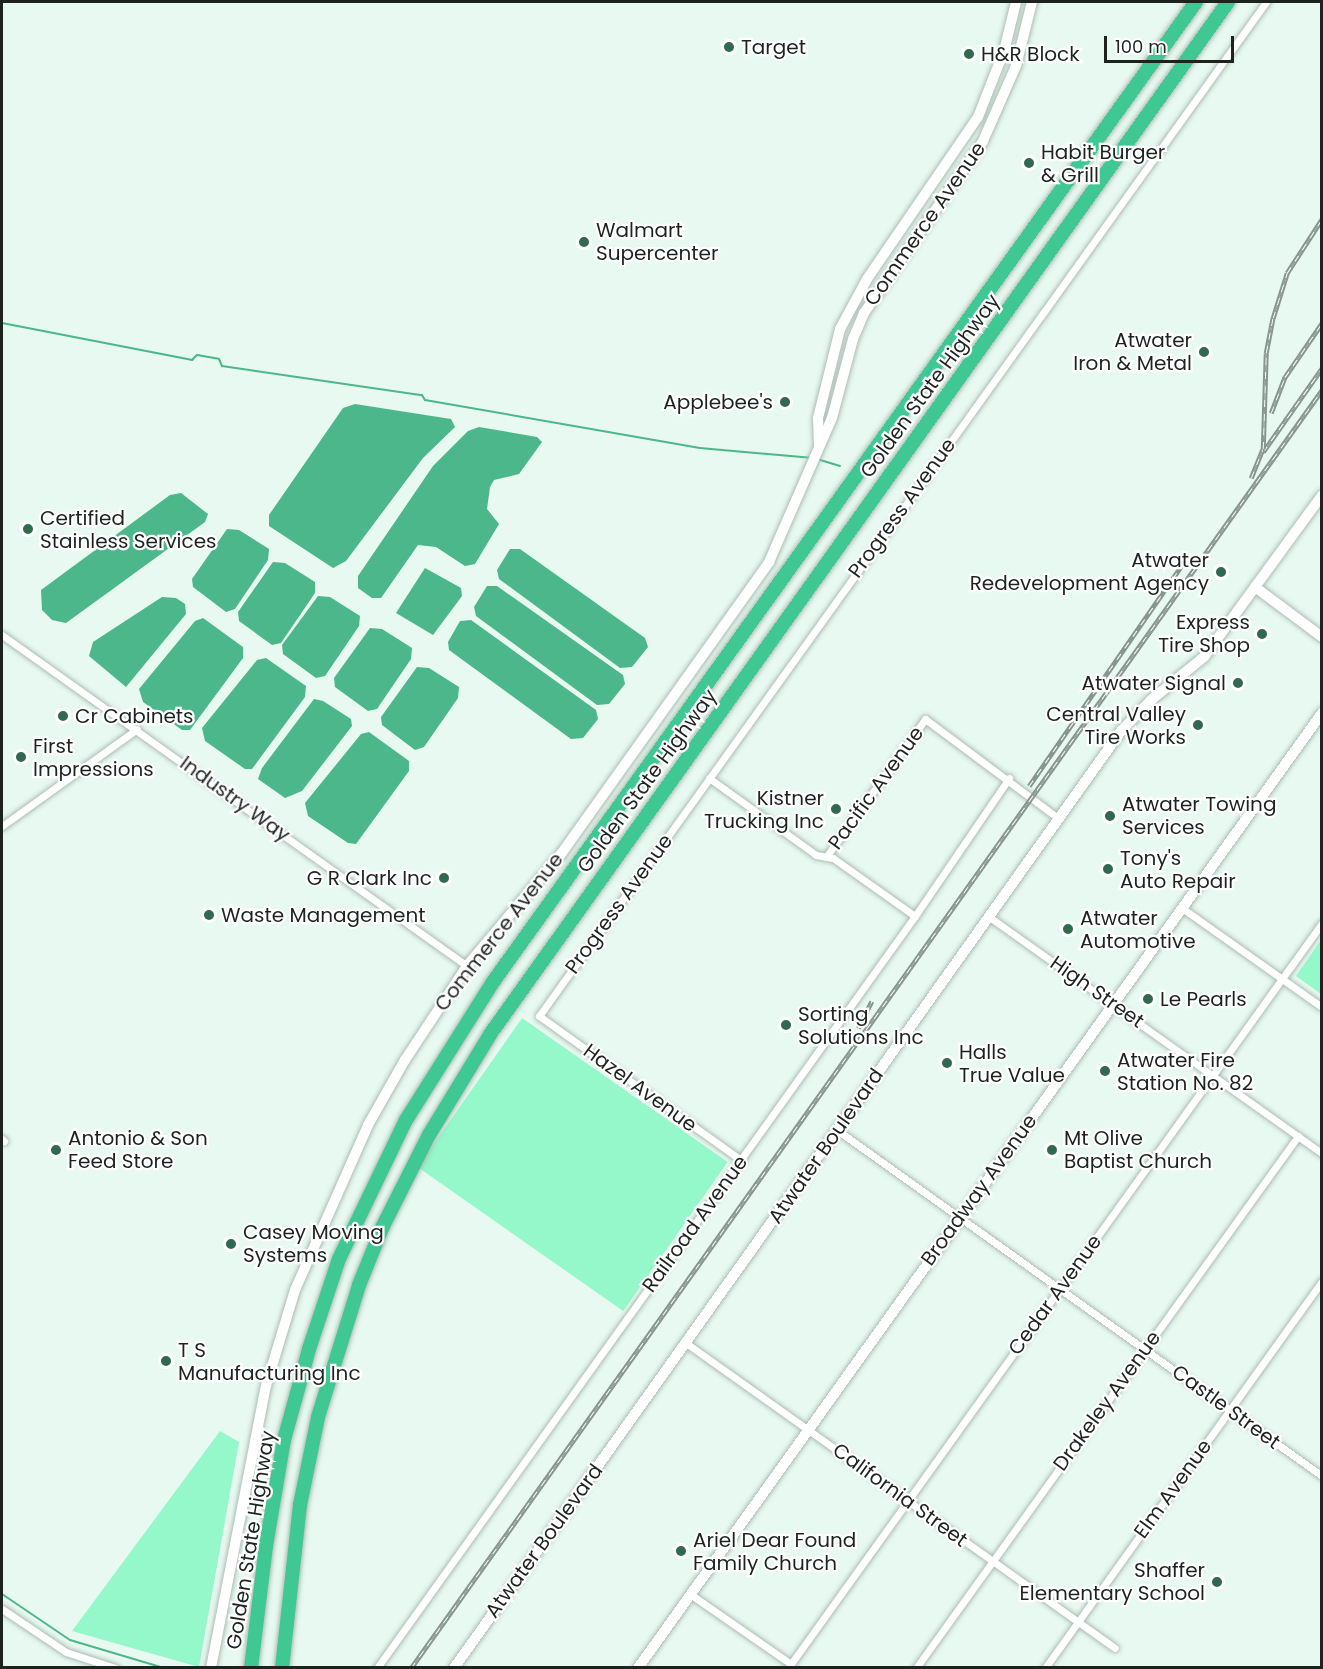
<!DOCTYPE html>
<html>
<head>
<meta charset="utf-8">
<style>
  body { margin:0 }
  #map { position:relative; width:1323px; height:1669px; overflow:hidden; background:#e7f9f0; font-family:Poppins,sans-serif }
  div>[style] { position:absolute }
  .green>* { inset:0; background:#95f8ca; transform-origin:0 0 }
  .water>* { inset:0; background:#4bb78b }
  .stream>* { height:2px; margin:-1px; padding:0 1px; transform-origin:1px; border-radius:1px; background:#4bb78b }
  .roads { filter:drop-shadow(0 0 2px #acbdb4) drop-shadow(0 0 2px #acbdb4) }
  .street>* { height:7px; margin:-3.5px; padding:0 3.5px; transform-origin:3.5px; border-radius:3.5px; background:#fff }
  .secondary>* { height:10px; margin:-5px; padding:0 5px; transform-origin:5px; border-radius:5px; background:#fff }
  .highway>* { height:14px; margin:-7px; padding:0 7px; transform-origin:7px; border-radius:7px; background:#3fc893 }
  .rail>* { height:4.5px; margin-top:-2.25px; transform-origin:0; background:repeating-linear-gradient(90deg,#fff 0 7px,#899690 0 14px); box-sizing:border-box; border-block:2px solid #899690 }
  .dots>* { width:16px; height:16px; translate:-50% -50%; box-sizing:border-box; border:3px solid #fff; border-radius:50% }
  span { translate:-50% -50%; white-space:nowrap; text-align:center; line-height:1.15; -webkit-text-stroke:4.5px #fff; paint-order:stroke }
  .poi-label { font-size:20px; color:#1d2420 }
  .left { translate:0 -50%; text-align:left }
  .right { translate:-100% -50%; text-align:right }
  .street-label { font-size:20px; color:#1d2420 }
  .frame { position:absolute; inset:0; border:3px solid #1d2420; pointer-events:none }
  .scale { position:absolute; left:1104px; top:36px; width:130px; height:27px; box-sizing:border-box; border:3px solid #1d2420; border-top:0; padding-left:8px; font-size:18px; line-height:21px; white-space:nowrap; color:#1d2420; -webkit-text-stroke:4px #fff; paint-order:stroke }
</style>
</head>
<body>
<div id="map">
  <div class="green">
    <i style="clip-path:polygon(1321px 940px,1322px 994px,1321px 994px,1296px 976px)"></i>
    <i style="left:522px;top:1018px;width:251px;height:182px;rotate:35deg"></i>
    <i style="clip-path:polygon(220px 1431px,239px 1442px,199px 1667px,72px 1631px)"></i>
  </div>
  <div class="water">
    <i style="clip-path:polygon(355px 404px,451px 419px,455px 427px,423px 458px,346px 561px,333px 568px,269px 526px,269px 515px,343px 408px)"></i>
    <i style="clip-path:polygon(479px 427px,537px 437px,542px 442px,519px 474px,494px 480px,490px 487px,487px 509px,499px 524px,475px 564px,465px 566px,436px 547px,418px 545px,381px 598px,372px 598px,358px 588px,358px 576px,433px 466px,468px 431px)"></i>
    <i style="clip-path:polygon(181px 493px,208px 514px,205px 522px,66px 623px,52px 620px,42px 610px,41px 590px,170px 495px)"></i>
    <i style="clip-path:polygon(227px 529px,239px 530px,269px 549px,268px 560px,235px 609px,226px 612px,193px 587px,192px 579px)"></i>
    <i style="clip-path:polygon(510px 549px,520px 549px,645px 638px,648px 647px,632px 667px,620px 668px,499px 579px,497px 570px)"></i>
    <i style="clip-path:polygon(273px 562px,285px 563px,315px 582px,315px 593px,281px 643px,272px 645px,239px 621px,238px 612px)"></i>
    <i style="clip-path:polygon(425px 568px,461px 588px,462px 596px,433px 635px,396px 613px)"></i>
    <i style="clip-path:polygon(487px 586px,497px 586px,623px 675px,625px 684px,609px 704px,597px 705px,476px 616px,474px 607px)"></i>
    <i style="clip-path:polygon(318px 596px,330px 597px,360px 616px,359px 626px,325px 676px,316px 678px,283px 654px,282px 645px)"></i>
    <i style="clip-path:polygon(162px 597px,176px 598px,185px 604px,186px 614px,126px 687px,89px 656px,93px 642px)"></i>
    <i style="clip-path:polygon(203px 618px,243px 647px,243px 658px,190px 730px,182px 730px,143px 702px,139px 689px,195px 621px)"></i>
    <i style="clip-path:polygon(471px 620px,596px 710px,598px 719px,583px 738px,571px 739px,449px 650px,448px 642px,460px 621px)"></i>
    <i style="clip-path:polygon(370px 628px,382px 629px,412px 648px,411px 659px,377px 709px,368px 711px,335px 687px,334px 678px)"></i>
    <i style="clip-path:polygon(266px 658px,306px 686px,305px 697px,252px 769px,245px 769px,205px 741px,202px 728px,257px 660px)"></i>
    <i style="clip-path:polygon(417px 667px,429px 668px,459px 687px,458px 698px,424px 747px,415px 750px,382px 725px,381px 717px)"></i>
    <i style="clip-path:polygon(314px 699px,323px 701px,351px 719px,352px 726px,302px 791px,285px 798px,258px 779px,262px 768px)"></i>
    <i style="clip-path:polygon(369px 732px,409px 761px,409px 771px,356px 844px,348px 843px,308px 816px,305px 803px,361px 734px)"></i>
  </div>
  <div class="stream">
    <i style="left:2px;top:323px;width:194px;rotate:11deg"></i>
    <i style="left:192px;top:360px;width:7px;rotate:-45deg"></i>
    <i style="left:197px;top:355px;width:22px;rotate:10deg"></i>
    <i style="left:219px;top:359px;width:8px;rotate:67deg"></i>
    <i style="left:222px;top:366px;width:202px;rotate:8.3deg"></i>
    <i style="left:422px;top:395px;width:6px;rotate:59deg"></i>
    <i style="left:425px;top:400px;width:279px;rotate:9.9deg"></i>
    <i style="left:700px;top:448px;width:111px;rotate:5.1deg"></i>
    <i style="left:817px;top:459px;width:24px;rotate:17deg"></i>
    <i style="left:2px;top:1594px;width:82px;rotate:34.1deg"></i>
    <i style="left:70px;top:1640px;width:98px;rotate:16.6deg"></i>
  </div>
  <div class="roads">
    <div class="street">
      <i style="left:2px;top:635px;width:571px;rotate:35.44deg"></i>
      <i style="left:709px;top:778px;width:132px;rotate:35.7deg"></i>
      <i style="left:816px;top:855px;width:17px;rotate:10deg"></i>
      <i style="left:833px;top:858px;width:100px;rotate:35.3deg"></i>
      <i style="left:2px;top:826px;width:166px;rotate:-35.7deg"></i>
      <i style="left:826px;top:857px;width:170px;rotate:-54.3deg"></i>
      <i style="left:925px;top:719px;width:166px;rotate:36.7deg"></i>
      <i style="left:1182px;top:908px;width:171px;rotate:35.3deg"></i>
      <i style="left:988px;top:916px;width:410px;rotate:35.4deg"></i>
      <i style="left:837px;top:1130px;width:596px;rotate:35.5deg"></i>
      <i style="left:2px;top:1139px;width:3px;rotate:45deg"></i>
      <i style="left:741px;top:1160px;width:248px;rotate:-144.5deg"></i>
      <i style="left:539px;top:1016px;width:1248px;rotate:-54.36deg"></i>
      <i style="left:686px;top:1343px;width:526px;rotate:35.41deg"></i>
      <i style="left:690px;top:1594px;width:123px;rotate:34.7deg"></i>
      <i style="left:2px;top:1609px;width:77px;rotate:33.9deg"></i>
      <i style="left:66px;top:1652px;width:52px;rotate:18.1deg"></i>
      <i style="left:377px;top:1668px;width:925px;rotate:-54.42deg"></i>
      <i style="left:915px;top:916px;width:167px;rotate:-55.7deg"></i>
      <i style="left:788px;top:1668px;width:917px;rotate:-54.37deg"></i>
      <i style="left:916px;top:1668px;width:655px;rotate:-54.32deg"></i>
      <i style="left:1045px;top:1668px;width:476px;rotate:-54.4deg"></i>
    </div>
    <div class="secondary">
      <i style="left:819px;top:446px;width:28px;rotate:-92deg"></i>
      <i style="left:818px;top:418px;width:92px;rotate:-76.1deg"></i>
      <i style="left:840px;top:329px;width:57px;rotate:-61.6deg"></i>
      <i style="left:867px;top:279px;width:196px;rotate:-55.6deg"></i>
      <i style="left:978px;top:117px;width:71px;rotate:-68.5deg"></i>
      <i style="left:1004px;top:51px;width:50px;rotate:-76.2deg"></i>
      <i style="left:1255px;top:587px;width:84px;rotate:36.7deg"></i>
      <i style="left:211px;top:1668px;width:287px;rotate:-79deg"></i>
      <i style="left:266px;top:1386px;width:100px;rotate:-73.2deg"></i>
      <i style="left:295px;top:1290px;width:180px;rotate:-66.1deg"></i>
      <i style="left:368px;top:1125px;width:75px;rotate:-60.4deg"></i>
      <i style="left:405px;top:1060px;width:113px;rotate:-56.6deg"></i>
      <i style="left:467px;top:966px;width:146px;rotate:-50deg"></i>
      <i style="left:561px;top:854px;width:359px;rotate:-54.5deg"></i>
      <i style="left:769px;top:562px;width:157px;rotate:-66.4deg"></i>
      <i style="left:832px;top:418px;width:82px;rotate:-75.1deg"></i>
      <i style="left:853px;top:339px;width:28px;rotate:-67deg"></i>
      <i style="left:864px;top:313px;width:209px;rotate:-55.3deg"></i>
      <i style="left:983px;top:141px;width:82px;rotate:-66.3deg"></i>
      <i style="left:1016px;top:66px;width:66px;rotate:-76deg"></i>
      <i style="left:454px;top:1668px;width:1150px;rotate:-54.55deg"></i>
      <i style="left:1121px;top:731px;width:43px;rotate:-45.9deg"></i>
      <i style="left:1151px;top:700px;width:68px;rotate:-39.1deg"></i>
      <i style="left:1204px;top:657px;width:200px;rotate:-53.9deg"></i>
      <i style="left:638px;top:1668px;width:1175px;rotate:-54.39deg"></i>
    </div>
    <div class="highway">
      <i style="left:251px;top:1668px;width:123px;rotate:-83deg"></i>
      <i style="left:266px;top:1546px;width:108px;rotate:-80.4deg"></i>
      <i style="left:284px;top:1440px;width:94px;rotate:-74.6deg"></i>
      <i style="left:309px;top:1349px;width:95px;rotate:-71.6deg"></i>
      <i style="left:339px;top:1259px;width:154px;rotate:-64.3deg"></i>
      <i style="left:406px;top:1120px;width:163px;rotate:-57.8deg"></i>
      <i style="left:493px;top:982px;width:1206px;rotate:-54.35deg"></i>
      <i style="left:282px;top:1668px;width:164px;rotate:-83.7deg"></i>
      <i style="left:300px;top:1505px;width:90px;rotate:-78.4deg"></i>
      <i style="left:318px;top:1417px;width:138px;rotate:-72.7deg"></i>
      <i style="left:359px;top:1285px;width:64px;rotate:-67.9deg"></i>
      <i style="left:383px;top:1226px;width:102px;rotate:-63.2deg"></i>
      <i style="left:429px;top:1135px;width:119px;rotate:-58.7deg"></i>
      <i style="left:491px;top:1033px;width:1267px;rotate:-54.44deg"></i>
    </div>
  </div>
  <div class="rail">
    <i style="left:1271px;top:413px;width:39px;rotate:-69deg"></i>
    <i style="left:1285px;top:377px;width:65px;rotate:-55.6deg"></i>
    <i style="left:1263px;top:452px;width:103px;rotate:-54.9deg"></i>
    <i style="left:1251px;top:478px;width:31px;rotate:-68deg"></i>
    <i style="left:1263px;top:449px;width:96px;rotate:-88.2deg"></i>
    <i style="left:1266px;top:353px;width:36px;rotate:-79deg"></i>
    <i style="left:1273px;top:318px;width:47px;rotate:-72.7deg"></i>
    <i style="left:1287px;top:273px;width:64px;rotate:-57.1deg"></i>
    <i style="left:1029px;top:786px;width:270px;rotate:-55.3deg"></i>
    <i style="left:858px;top:1028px;width:30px;rotate:-63deg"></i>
    <i style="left:411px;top:1668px;width:1569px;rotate:-54.52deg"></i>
  </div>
  <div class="dots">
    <i style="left:729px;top:47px;background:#316950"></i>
    <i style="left:969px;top:54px;background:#316950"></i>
    <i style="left:1029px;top:163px;background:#316950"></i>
    <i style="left:584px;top:242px;background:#316950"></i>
    <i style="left:1204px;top:352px;background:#316950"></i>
    <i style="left:785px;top:402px;background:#316950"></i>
    <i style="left:28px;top:529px;background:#316950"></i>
    <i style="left:1221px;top:572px;background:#316950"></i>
    <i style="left:1262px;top:634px;background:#316950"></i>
    <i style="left:1238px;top:683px;background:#316950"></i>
    <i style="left:63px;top:716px;background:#316950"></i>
    <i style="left:1198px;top:725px;background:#316950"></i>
    <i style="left:21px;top:757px;background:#316950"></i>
    <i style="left:836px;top:809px;background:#316950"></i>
    <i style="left:1110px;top:816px;background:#316950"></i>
    <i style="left:1108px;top:869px;background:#316950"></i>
    <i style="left:444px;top:878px;background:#316950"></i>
    <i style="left:209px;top:915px;background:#316950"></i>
    <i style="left:1068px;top:929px;background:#316950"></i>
    <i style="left:1148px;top:999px;background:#316950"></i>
    <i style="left:786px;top:1025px;background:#316950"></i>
    <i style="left:947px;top:1063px;background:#316950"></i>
    <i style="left:1105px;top:1071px;background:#316950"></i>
    <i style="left:56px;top:1150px;background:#316950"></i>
    <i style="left:1052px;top:1150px;background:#316950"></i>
    <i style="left:231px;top:1244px;background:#316950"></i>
    <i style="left:166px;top:1361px;background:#316950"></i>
    <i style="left:681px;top:1551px;background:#316950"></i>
    <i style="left:1217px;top:1582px;background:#316950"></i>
  </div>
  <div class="poi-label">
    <span class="left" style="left:741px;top:47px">Target</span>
    <span class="left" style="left:981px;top:54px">H&amp;R Block</span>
    <span class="left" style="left:1041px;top:164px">Habit Burger<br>&amp; Grill</span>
    <span class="left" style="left:596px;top:242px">Walmart<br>Supercenter</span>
    <span class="right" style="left:1192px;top:352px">Atwater<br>Iron &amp; Metal</span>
    <span class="right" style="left:773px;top:402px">Applebee's</span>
    <span class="left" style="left:40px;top:530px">Certified<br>Stainless Services</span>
    <span class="right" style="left:1209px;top:572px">Atwater<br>Redevelopment Agency</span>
    <span class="right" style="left:1250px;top:634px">Express<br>Tire Shop</span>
    <span class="right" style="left:1226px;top:683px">Atwater Signal</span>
    <span class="right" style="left:1186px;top:726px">Central Valley<br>Tire Works</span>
    <span class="left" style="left:75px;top:716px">Cr Cabinets</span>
    <span class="left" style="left:33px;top:758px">First<br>Impressions</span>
    <span class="right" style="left:824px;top:810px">Kistner<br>Trucking Inc</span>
    <span class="left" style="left:1122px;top:816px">Atwater Towing<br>Services</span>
    <span class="left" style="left:1120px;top:870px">Tony's<br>Auto Repair</span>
    <span class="right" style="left:432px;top:878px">G R Clark Inc</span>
    <span class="left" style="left:221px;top:915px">Waste Management</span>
    <span class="left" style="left:1080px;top:930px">Atwater<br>Automotive</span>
    <span class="left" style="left:1160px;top:999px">Le Pearls</span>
    <span class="left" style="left:798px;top:1026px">Sorting<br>Solutions Inc</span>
    <span class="left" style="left:959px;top:1064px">Halls<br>True Value</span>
    <span class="left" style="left:1117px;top:1072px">Atwater Fire<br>Station No. 82</span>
    <span class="left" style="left:68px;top:1150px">Antonio &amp; Son<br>Feed Store</span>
    <span class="left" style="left:1064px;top:1150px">Mt Olive<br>Baptist Church</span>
    <span class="left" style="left:243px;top:1244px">Casey Moving<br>Systems</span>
    <span class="left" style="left:178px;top:1362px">T S<br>Manufacturing Inc</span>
    <span class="left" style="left:693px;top:1552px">Ariel Dear Found<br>Family Church</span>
    <span class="right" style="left:1205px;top:1582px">Shaffer<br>Elementary School</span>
  </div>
  <div class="street-label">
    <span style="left:925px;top:224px;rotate:-55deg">Commerce Avenue</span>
    <span style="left:930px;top:386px;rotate:-54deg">Golden State Highway</span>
    <span style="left:902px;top:508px;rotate:-54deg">Progress Avenue</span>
    <span style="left:647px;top:781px;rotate:-54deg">Golden State Highway</span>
    <span style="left:876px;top:788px;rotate:-54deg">Pacific Avenue</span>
    <span style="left:235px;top:799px;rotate:36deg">Industry Way</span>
    <span style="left:619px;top:904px;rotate:-54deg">Progress Avenue</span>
    <span style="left:499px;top:932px;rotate:-52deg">Commerce Avenue</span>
    <span style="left:1097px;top:992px;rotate:35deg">High Street</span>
    <span style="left:640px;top:1088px;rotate:36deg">Hazel Avenue</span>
    <span style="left:826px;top:1146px;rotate:-55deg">Atwater Boulevard</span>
    <span style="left:979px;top:1190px;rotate:-54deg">Broadway Avenue</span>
    <span style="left:695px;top:1224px;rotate:-54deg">Railroad Avenue</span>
    <span style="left:1055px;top:1295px;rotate:-54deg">Cedar Avenue</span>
    <span style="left:1107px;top:1401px;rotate:-54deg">Drakeley Avenue</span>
    <span style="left:1226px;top:1407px;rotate:36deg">Castle Street</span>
    <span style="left:1173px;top:1489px;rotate:-54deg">Elm Avenue</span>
    <span style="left:900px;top:1495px;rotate:36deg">California Street</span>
    <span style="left:251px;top:1540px;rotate:-81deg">Golden State Highway</span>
    <span style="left:544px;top:1541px;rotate:-54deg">Atwater Boulevard</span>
  </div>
  <div class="frame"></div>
  <div class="scale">100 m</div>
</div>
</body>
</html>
